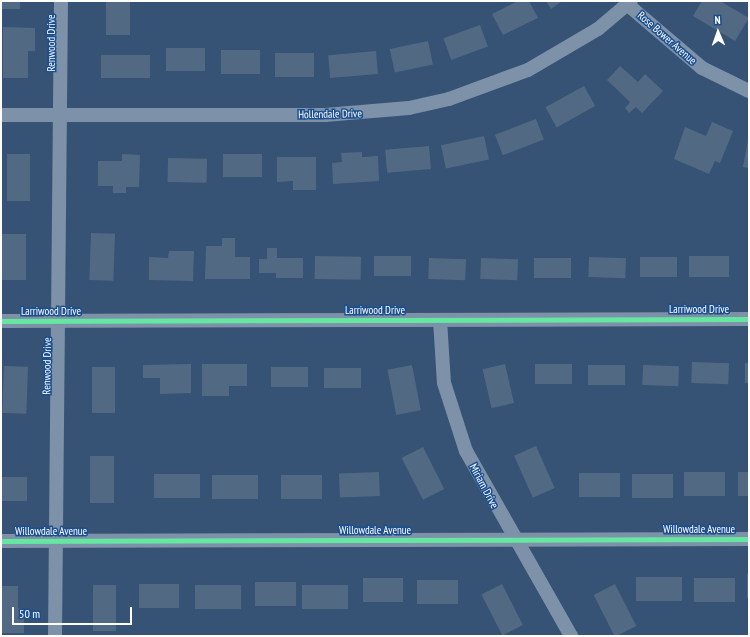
<!DOCTYPE html>
<html>
<head>
<meta charset="utf-8">
<style>
  body { margin:0 }
  #map { position:relative; width:750px; height:637px; overflow:hidden; background:#365274; font-family:"PT Sans Narrow",sans-serif }
  div>[style] { position:absolute }
  .building>* { inset:0; background:#526984; transform-origin:0 0 }
  .minor>* { height:14px; margin:-7px; padding:0 7px; transform-origin:7px; border-radius:7px; background:#7d92a8 }
  .cycleway>* { height:5px; margin:-2.5px; padding:0 2.5px; transform-origin:2.5px; border-radius:2.5px; background:#66e7a1 }
  span { translate:-50% -50%; white-space:nowrap; text-align:center; line-height:1.15; -webkit-text-stroke:3px #1b4f8f; paint-order:stroke }
  .street-label { font-size:11px; color:#fff }
  .frame { position:absolute; inset:0; border:2px solid #fff; pointer-events:none }
  .north { position:absolute; left:698px; top:12px; width:40px; height:40px; -webkit-text-stroke:3px #1b4f8f; paint-order:stroke; rotate:358deg; font-size:11px; font-weight:700; line-height:16px; text-align:center; color:#fff }
  .north::after { content:''; display:block; margin:auto; width:14px; height:18px; background:#fff; clip-path:polygon(50% 0,100% 100%,50% 72%,0 100%) }
  .scale { position:absolute; left:12px; top:607px; width:120px; height:18px; box-sizing:border-box; border:2px solid #fff; border-top:0; padding-left:5px; font-size:12px; line-height:14px; white-space:nowrap; color:#fff; -webkit-text-stroke:3px #1b4f8f; paint-order:stroke }
</style>
</head>
<body>
<div id="map">
  <div class="building">
    <i style="left:1px;top:1px;width:19px;height:8px"></i>
    <i style="left:106px;top:1px;width:24px;height:34px"></i>
    <i style="clip-path:polygon(518px 1px,529px 1px,538px 18px,503px 35px,492px 14px)"></i>
    <i style="clip-path:polygon(546px 1px,562px 1px,551px 9px)"></i>
    <i style="clip-path:polygon(702px 1px,720px 1px,749px 18px,735px 41px,693px 16px)"></i>
    <i style="left:480px;top:25px;width:23px;height:39px;rotate:70deg"></i>
    <i style="clip-path:polygon(3px 27px,35px 28px,35px 51px,28px 51px,28px 78px,3px 78px)"></i>
    <i style="left:428px;top:41px;width:24px;height:39px;rotate:78deg"></i>
    <i style="left:166px;top:48px;width:39px;height:23px"></i>
    <i style="left:221px;top:50px;width:39px;height:24px"></i>
    <i style="left:376px;top:51px;width:23px;height:48px;rotate:85deg"></i>
    <i style="left:275px;top:53px;width:39px;height:24px"></i>
    <i style="left:101px;top:55px;width:49px;height:23px"></i>
    <i style="clip-path:polygon(620px 66px,638px 82px,645px 74px,663px 91px,642px 113px,636px 107px,629px 113px,625px 108px,630px 102px,607px 80px)"></i>
    <i style="left:584px;top:86px;width:23px;height:44px;rotate:61deg"></i>
    <i style="left:536px;top:119px;width:22px;height:44px;rotate:69deg"></i>
    <i style="clip-path:polygon(712px 122px,733px 131px,720px 163px,715px 161px,709px 174px,674px 159px,685px 127px,706px 136px)"></i>
    <i style="left:484px;top:136px;width:24px;height:44px;rotate:78deg"></i>
    <i style="clip-path:polygon(748px 141px,749px 141px,749px 168px,743px 167px)"></i>
    <i style="left:429px;top:146px;width:23px;height:44px;rotate:85deg"></i>
    <i style="clip-path:polygon(362px 152px,362px 157px,378px 156px,379px 181px,333px 184px,332px 163px,342px 162px,341px 153px)"></i>
    <i style="left:7px;top:154px;width:23px;height:47px"></i>
    <i style="clip-path:polygon(122px 154px,140px 155px,139px 187px,126px 187px,126px 193px,113px 193px,113px 186px,98px 186px,98px 161px,122px 161px)"></i>
    <i style="left:223px;top:154px;width:39px;height:23px"></i>
    <i style="clip-path:polygon(277px 157px,316px 157px,316px 190px,293px 190px,293px 181px,277px 182px)"></i>
    <i style="left:168px;top:158px;width:39px;height:24px;rotate:1deg"></i>
    <i style="left:91px;top:233px;width:24px;height:47px;rotate:2deg"></i>
    <i style="left:2px;top:234px;width:24px;height:46px"></i>
    <i style="clip-path:polygon(222px 238px,235px 238px,235px 257px,250px 257px,250px 279px,205px 279px,206px 246px,222px 246px)"></i>
    <i style="clip-path:polygon(267px 248px,277px 248px,277px 258px,303px 258px,303px 278px,276px 278px,276px 273px,259px 273px,259px 259px,267px 259px)"></i>
    <i style="clip-path:polygon(169px 251px,194px 251px,193px 281px,149px 280px,149px 257px,168px 258px)"></i>
    <i style="left:315px;top:256px;width:46px;height:23px;rotate:1deg"></i>
    <i style="left:374px;top:256px;width:37px;height:20px"></i>
    <i style="left:689px;top:256px;width:40px;height:21px"></i>
    <i style="left:589px;top:257px;width:37px;height:20px;rotate:2deg"></i>
    <i style="left:640px;top:257px;width:37px;height:20px"></i>
    <i style="left:429px;top:258px;width:37px;height:21px;rotate:2deg"></i>
    <i style="left:481px;top:258px;width:37px;height:21px;rotate:2deg"></i>
    <i style="left:534px;top:258px;width:37px;height:20px"></i>
    <i style="left:692px;top:362px;width:37px;height:21px;rotate:2deg"></i>
    <i style="left:745px;top:363px;width:4px;height:20px"></i>
    <i style="clip-path:polygon(191px 364px,191px 393px,160px 394px,160px 378px,143px 378px,143px 365px)"></i>
    <i style="clip-path:polygon(202px 364px,247px 364px,247px 386px,229px 386px,229px 396px,202px 396px)"></i>
    <i style="left:505px;top:364px;width:40px;height:23px;rotate:77deg"></i>
    <i style="left:535px;top:364px;width:37px;height:20px"></i>
    <i style="left:412px;top:365px;width:46px;height:25px;rotate:79deg"></i>
    <i style="left:588px;top:365px;width:37px;height:20px"></i>
    <i style="left:643px;top:365px;width:36px;height:20px;rotate:2deg"></i>
    <i style="left:4px;top:366px;width:24px;height:47px;rotate:2deg"></i>
    <i style="left:92px;top:367px;width:23px;height:46px"></i>
    <i style="left:271px;top:367px;width:37px;height:20px"></i>
    <i style="left:324px;top:368px;width:37px;height:20px"></i>
    <i style="left:536px;top:446px;width:46px;height:24px;rotate:66deg"></i>
    <i style="left:423px;top:447px;width:47px;height:24px;rotate:63deg"></i>
    <i style="left:90px;top:456px;width:24px;height:47px"></i>
    <i style="left:379px;top:472px;width:24px;height:40px;rotate:88deg"></i>
    <i style="left:684px;top:472px;width:41px;height:24px"></i>
    <i style="left:738px;top:472px;width:11px;height:24px"></i>
    <i style="left:579px;top:473px;width:41px;height:24px"></i>
    <i style="left:154px;top:474px;width:46px;height:24px"></i>
    <i style="left:632px;top:474px;width:41px;height:24px"></i>
    <i style="left:212px;top:475px;width:46px;height:24px"></i>
    <i style="left:281px;top:475px;width:41px;height:24px"></i>
    <i style="left:1px;top:477px;width:26px;height:24px"></i>
    <i style="left:749px;top:574px;width:24px;height:2px;rotate:90deg"></i>
    <i style="left:636px;top:577px;width:46px;height:24px"></i>
    <i style="left:363px;top:578px;width:40px;height:24px"></i>
    <i style="left:694px;top:578px;width:41px;height:24px"></i>
    <i style="left:417px;top:580px;width:41px;height:24px"></i>
    <i style="left:255px;top:582px;width:41px;height:24px"></i>
    <i style="left:139px;top:584px;width:40px;height:24px"></i>
    <i style="left:502px;top:584px;width:46px;height:23px;rotate:63deg"></i>
    <i style="left:615px;top:584px;width:47px;height:24px;rotate:63deg"></i>
    <i style="left:93px;top:585px;width:23px;height:46px"></i>
    <i style="left:195px;top:585px;width:46px;height:24px"></i>
    <i style="left:302px;top:585px;width:46px;height:24px"></i>
    <i style="clip-path:polygon(1px 586px,18px 586px,18px 608px,24px 609px,24px 633px,1px 633px)"></i>
  </div>
  <div class="minor">
    <i style="left:628px;top:5px;width:97px;rotate:40.4deg"></i>
    <i style="left:702px;top:68px;width:52px;rotate:26.1deg"></i>
    <i style="left:1px;top:115px;width:324px"></i>
    <i style="left:325px;top:115px;width:84px;rotate:-4.8deg"></i>
    <i style="left:409px;top:108px;width:41px;rotate:-12.7deg"></i>
    <i style="left:449px;top:99px;width:84px;rotate:-20.2deg"></i>
    <i style="left:528px;top:70px;width:81px;rotate:-30.4deg"></i>
    <i style="left:598px;top:29px;width:43px;rotate:-40.3deg"></i>
    <i style="left:440px;top:320px;width:63px;rotate:86.4deg"></i>
    <i style="left:444px;top:383px;width:71px;rotate:72.1deg"></i>
    <i style="left:466px;top:451px;width:213px;rotate:60.4deg"></i>
    <i style="left:1px;top:321px;width:748px;rotate:-0.15deg"></i>
    <i style="left:1px;top:541px;width:748px;rotate:-0.15deg"></i>
    <i style="left:55px;top:636px;width:635px;rotate:-89.46deg"></i>
  </div>
  <div class="cycleway">
    <i style="left:1px;top:321px;width:748px;rotate:-0.15deg"></i>
    <i style="left:1px;top:541px;width:748px;rotate:-0.15deg"></i>
  </div>
  <div class="street-label">
    <span style="left:667px;top:38px;rotate:41deg">Rose Bower Avenue</span>
    <span style="left:51px;top:43px;rotate:-90deg">Renwood Drive</span>
    <span style="left:330px;top:114px;rotate:-1deg">Hollendale Drive</span>
    <span style="left:699px;top:309px">Larriwood Drive</span>
    <span style="left:375px;top:310px">Larriwood Drive</span>
    <span style="left:51px;top:311px">Larriwood Drive</span>
    <span style="left:47px;top:366px;rotate:-89deg">Renwood Drive</span>
    <span style="left:484px;top:486px;rotate:62deg">Miriam Drive</span>
    <span style="left:699px;top:529px">Willowdale Avenue</span>
    <span style="left:375px;top:530px">Willowdale Avenue</span>
    <span style="left:51px;top:531px">Willowdale Avenue</span>
  </div>
  <div class="frame"></div>
  <div class="north">N</div>
  <div class="scale">50 m</div>
</div>
</body>
</html>
